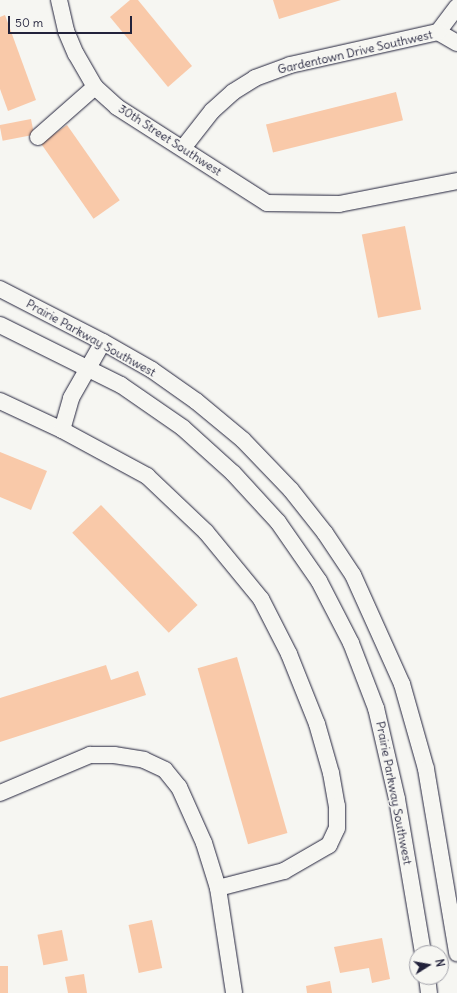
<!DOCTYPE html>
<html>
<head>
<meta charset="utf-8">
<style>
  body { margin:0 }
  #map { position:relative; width:457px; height:993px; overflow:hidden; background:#f6f6f2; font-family:Delius,sans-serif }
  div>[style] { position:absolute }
  .building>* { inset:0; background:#f9c9a9; transform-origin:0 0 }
  .roads { filter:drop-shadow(0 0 1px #22223b) drop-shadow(0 0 1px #22223b) }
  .minor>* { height:16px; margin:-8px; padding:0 8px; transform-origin:8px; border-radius:8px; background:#f6f6f2 }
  span { translate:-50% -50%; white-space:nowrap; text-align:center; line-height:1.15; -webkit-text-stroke:3px #f6f6f2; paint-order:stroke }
  .street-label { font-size:12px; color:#22223b }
  .north { position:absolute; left:409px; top:945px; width:40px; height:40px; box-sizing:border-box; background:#f6f6f2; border:1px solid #a1a1a9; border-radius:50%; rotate:79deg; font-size:11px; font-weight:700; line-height:16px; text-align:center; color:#22223b }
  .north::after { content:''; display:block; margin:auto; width:14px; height:18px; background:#22223b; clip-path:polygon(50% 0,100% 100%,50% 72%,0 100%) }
  .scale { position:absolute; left:8px; top:16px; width:124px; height:18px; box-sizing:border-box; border:2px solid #22223b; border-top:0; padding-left:5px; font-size:12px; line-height:14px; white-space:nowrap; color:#22223b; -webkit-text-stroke:3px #f6f6f2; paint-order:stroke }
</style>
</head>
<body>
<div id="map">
  <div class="building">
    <i style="clip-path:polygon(130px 0,138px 0,192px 66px,168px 87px,110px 17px)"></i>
    <i style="clip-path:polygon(273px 0,341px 0,279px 19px)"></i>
    <i style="clip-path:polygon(5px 15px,36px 100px,8px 111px,0 89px,0 17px)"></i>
    <i style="left:396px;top:92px;width:29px;height:134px;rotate:76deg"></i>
    <i style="left:31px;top:119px;width:16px;height:32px;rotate:79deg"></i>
    <i style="left:67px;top:125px;width:92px;height:32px;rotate:55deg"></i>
    <i style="left:405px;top:226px;width:85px;height:44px;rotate:79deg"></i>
    <i style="clip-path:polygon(0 452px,47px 471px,31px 510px,0 497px)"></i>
    <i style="left:101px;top:505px;width:139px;height:40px;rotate:46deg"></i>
    <i style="left:237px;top:657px;width:183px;height:41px;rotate:74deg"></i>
    <i style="clip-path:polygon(106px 665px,111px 680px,138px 671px,146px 695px,0 742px,0 698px)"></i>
    <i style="left:152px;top:920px;width:49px;height:24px;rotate:78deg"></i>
    <i style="left:62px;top:930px;width:31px;height:25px;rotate:79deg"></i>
    <i style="clip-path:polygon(382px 938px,390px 979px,372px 983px,369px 968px,340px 973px,334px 947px)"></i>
    <i style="left:0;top:966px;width:8px;height:27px"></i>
    <i style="clip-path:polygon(84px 974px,87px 993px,68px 993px,65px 977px)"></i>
    <i style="clip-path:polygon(330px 981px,332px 993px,307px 993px,306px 986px)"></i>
  </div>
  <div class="roads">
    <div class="minor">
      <i style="left:59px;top:0;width:32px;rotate:77deg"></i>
      <i style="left:66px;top:31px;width:25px;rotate:67deg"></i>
      <i style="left:76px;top:54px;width:38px;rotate:60deg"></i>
      <i style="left:95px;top:87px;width:30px;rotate:42deg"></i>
      <i style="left:117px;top:107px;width:178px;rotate:32.6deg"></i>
      <i style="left:267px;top:203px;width:72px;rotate:0.8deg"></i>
      <i style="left:339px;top:204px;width:120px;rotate:-11deg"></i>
      <i style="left:438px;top:32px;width:31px;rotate:-53deg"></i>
      <i style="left:438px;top:32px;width:22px;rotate:30deg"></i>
      <i style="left:38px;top:137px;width:76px;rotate:-41.3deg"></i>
      <i style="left:183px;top:148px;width:47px;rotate:-51.9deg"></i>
      <i style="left:212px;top:111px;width:28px;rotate:-42deg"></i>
      <i style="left:233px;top:92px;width:26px;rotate:-32deg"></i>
      <i style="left:255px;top:78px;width:37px;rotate:-20deg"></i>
      <i style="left:290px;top:65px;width:152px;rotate:-12.6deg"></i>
      <i style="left:0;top:289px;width:116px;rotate:27.2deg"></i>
      <i style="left:103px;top:342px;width:56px;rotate:29.7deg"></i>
      <i style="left:152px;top:370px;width:54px;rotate:35.2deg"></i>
      <i style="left:196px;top:401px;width:61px;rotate:39.7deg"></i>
      <i style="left:243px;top:440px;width:69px;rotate:46.2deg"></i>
      <i style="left:291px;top:490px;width:55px;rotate:51.7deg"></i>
      <i style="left:325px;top:533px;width:50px;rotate:56.3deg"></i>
      <i style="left:353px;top:575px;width:120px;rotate:65.8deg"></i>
      <i style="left:402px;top:684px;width:88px;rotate:74.2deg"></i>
      <i style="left:426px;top:769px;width:187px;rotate:80.4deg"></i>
      <i style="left:0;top:325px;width:135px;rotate:26.4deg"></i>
      <i style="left:121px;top:385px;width:75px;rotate:34.7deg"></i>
      <i style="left:183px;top:428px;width:67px;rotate:42deg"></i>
      <i style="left:233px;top:473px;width:67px;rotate:47.4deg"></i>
      <i style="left:278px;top:522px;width:72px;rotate:55.2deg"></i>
      <i style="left:319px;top:581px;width:70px;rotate:62.7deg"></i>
      <i style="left:351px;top:643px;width:70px;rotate:69deg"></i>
      <i style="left:376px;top:708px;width:93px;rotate:77deg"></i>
      <i style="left:397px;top:799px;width:156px;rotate:80.4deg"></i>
      <i style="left:0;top:401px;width:68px;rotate:25.1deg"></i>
      <i style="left:62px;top:430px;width:33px;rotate:-74deg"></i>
      <i style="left:71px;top:398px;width:64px;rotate:-60.3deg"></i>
      <i style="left:62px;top:430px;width:97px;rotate:28.4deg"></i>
      <i style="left:147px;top:476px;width:81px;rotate:43.5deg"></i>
      <i style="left:206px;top:532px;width:87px;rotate:50.6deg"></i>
      <i style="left:261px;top:599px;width:62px;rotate:63deg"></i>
      <i style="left:289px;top:654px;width:75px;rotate:68.2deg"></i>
      <i style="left:317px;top:724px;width:51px;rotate:74.1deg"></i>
      <i style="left:331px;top:773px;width:34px;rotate:80deg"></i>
      <i style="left:337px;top:806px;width:22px;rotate:90deg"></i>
      <i style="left:337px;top:828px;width:19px;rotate:115deg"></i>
      <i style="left:329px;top:845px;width:52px;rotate:150deg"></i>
      <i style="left:284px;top:871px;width:68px;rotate:165.6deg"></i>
      <i style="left:0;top:793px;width:98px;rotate:-22.9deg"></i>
      <i style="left:90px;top:755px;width:24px"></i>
      <i style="left:114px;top:755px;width:30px;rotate:9deg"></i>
      <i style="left:144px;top:760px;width:23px;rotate:25deg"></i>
      <i style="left:165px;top:770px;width:22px;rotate:51deg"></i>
      <i style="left:179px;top:787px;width:61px;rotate:65.9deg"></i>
      <i style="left:204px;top:843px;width:47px;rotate:72.7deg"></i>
      <i style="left:218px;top:888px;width:106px;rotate:81.3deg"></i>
      <i style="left:427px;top:977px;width:16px;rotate:83deg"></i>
    </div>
  </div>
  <div class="street-label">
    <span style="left:355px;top:52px;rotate:-13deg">Gardentown Drive Southwest</span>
    <span style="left:170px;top:140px;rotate:33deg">30th Street Southwest</span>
    <span style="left:91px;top:338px;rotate:29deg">Prairie Parkway Southwest</span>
    <span style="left:394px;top:793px;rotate:79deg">Prairie Parkway Southwest</span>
  </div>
  <div class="north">N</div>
  <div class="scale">50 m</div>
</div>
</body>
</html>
